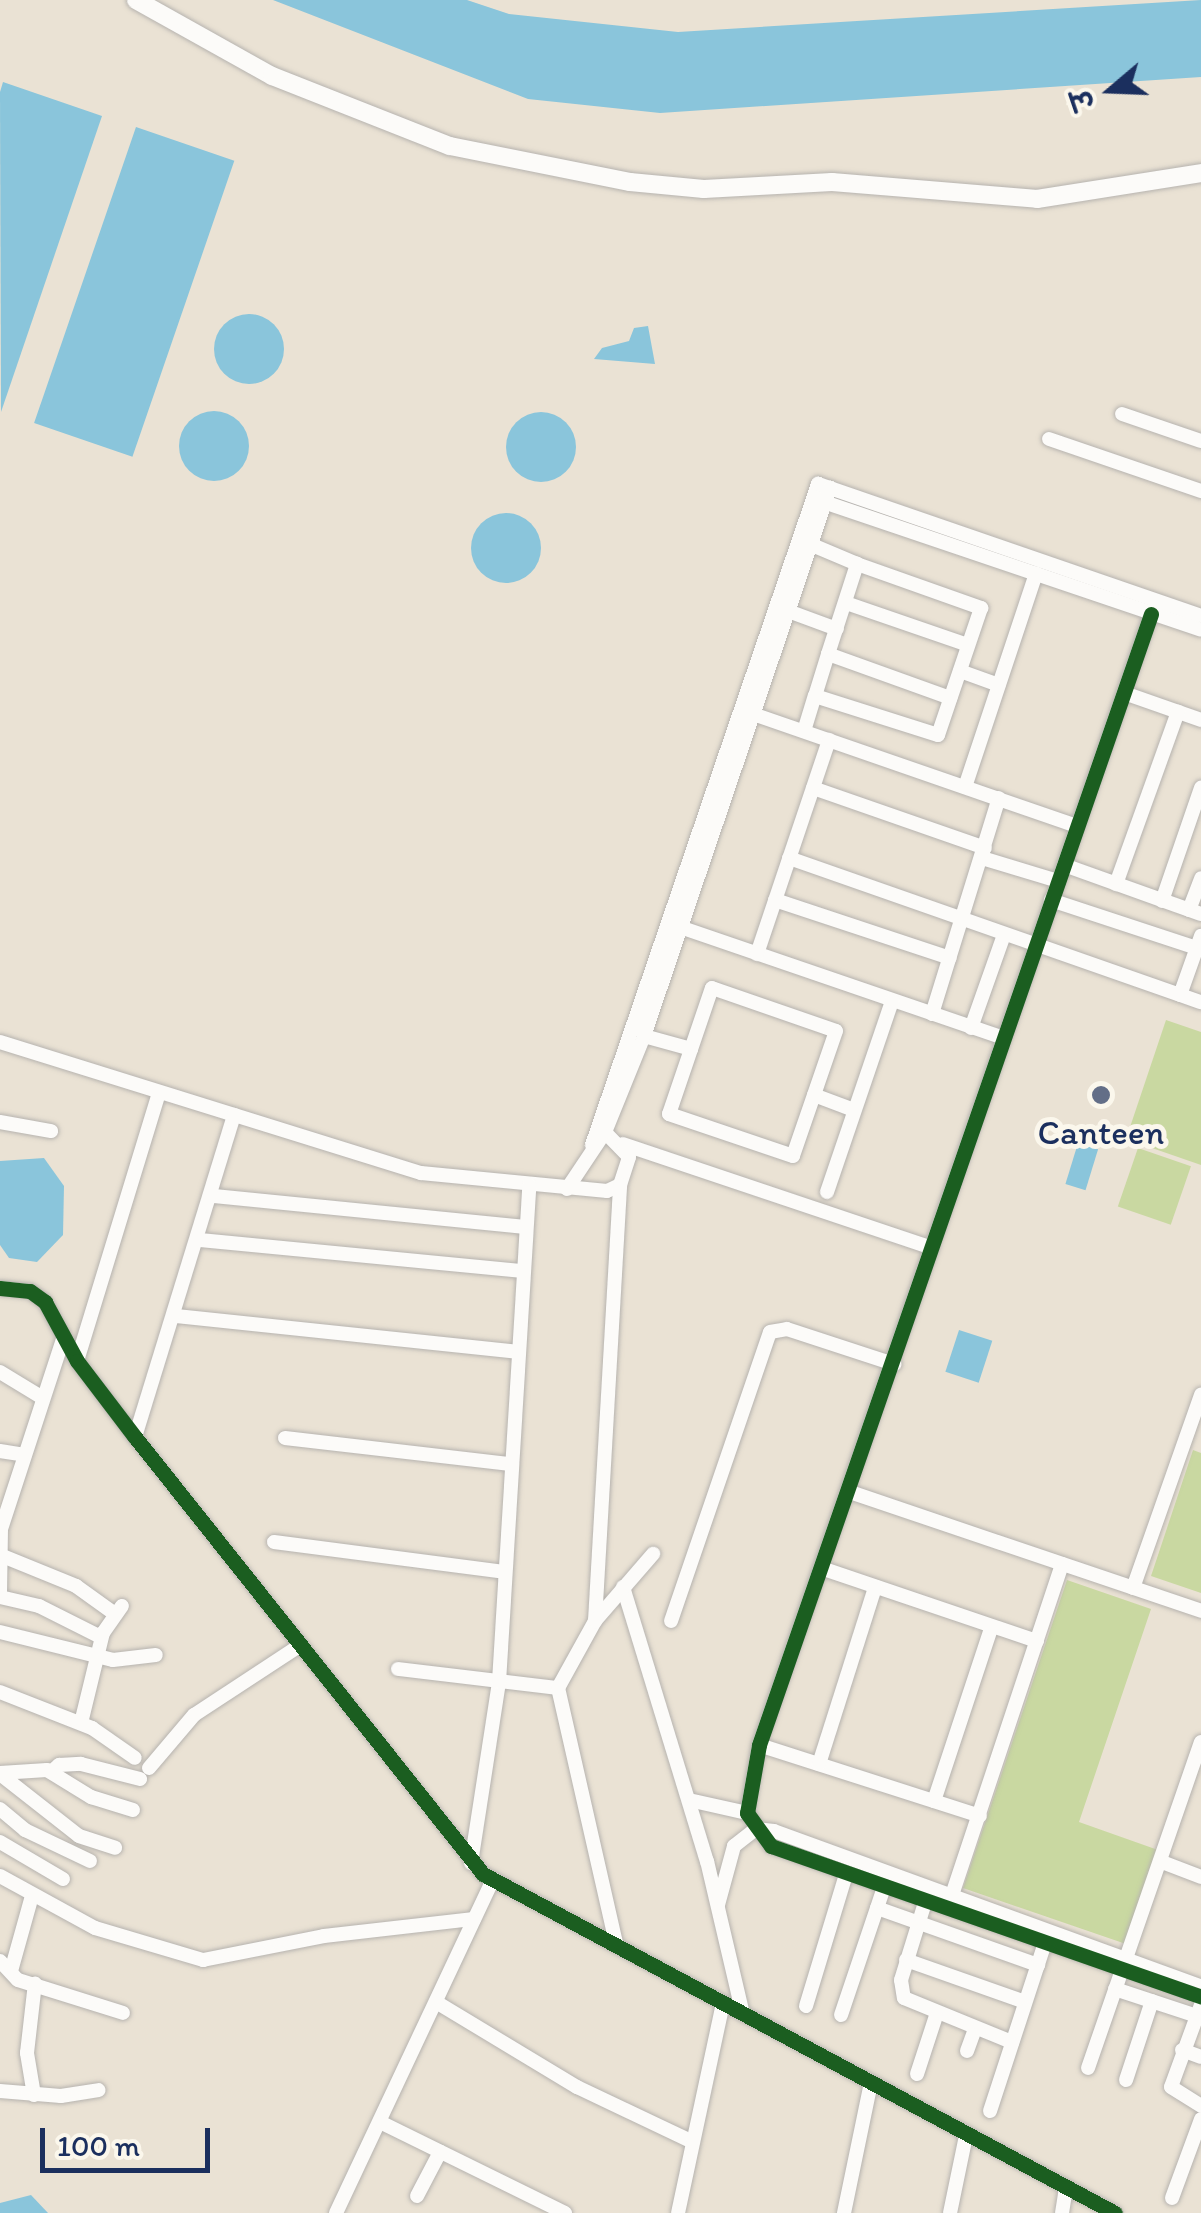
<!DOCTYPE html>
<html>
<head>
<meta charset="utf-8">
<style>
  body { margin:0 }
  #map { position:relative; width:1201px; height:2213px; overflow:hidden; background:#eae2d4; font-family:Itim,"Playpen Sans Deva",sans-serif }
  div>[style] { position:absolute }
  .green>* { inset:0; background:#c9d8a1; transform-origin:0 0 }
  .water>* { inset:0; background:#8ac5db; transform-origin:0 0 }
  .round { border-radius:50% }
  .roads { filter:drop-shadow(0 0 2px #b6b3af) drop-shadow(0 0 2px #b6b3af) }
  .minor>* { height:14px; margin:-7px; padding:0 7px; transform-origin:7px; border-radius:7px; background:#fcfbf9 }
  .tertiary>* { height:18px; margin:-9px; padding:0 9px; transform-origin:9px; border-radius:9px; background:#fcfbf9 }
  .cycleway>* { height:15px; margin:-7.5px; padding:0 7.5px; transform-origin:7.5px; border-radius:7.5px; background:#1b5e20 }
  .dots>* { width:28px; height:28px; translate:-50% -50%; box-sizing:border-box; border:5px solid #fbf7ec; border-radius:50% }
  span { translate:-50% -50%; white-space:nowrap; text-align:center; line-height:1.15; -webkit-text-stroke:10px #fbf7ec; paint-order:stroke }
  .poi-label { font-size:35px; color:#1b2f5e }
  .north { position:absolute; left:1061px; top:40px; width:100px; height:100px; -webkit-text-stroke:8px #fbf7ec; paint-order:stroke; rotate:251deg; font-size:28px; font-weight:700; line-height:40px; text-align:center; color:#1b2f5e }
  .north::after { content:''; display:block; margin:auto; width:35px; height:45px; background:#1b2f5e; clip-path:polygon(50% 0,100% 100%,50% 72%,0 100%) }
  .scale { position:absolute; left:40px; top:2128px; width:170px; height:45px; box-sizing:border-box; border:5px solid #1b2f5e; border-top:0; padding-left:12px; font-size:30px; line-height:35px; white-space:nowrap; color:#1b2f5e; -webkit-text-stroke:8px #fbf7ec; paint-order:stroke }
</style>
</head>
<body>
<div id="map">
  <div class="green">
    <i style="clip-path:polygon(1166px 1020px,1201px 1032px,1201px 1165px,1126px 1139px)"></i>
    <i style="left:1138px;top:1148px;width:56px;height:62px;rotate:19deg"></i>
    <i style="clip-path:polygon(1193px 1450px,1201px 1453px,1201px 1593px,1151px 1576px)"></i>
    <i style="clip-path:polygon(1067px 1580px,1151px 1609px,1079px 1822px,1158px 1850px,1126px 1944px,963px 1888px)"></i>
  </div>
  <div class="water">
    <i style="clip-path:polygon(273px 0,467px 0,509px 14px,678px 32px,1201px 0,1201px 77px,660px 113px,528px 99px)"></i>
    <i style="clip-path:polygon(3px 82px,102px 116px,1px 412px,0 92px)"></i>
    <i style="left:136px;top:127px;width:104px;height:313px;rotate:19deg"></i>
    <i class="round" style="left:214px;top:314px;width:70px;height:70px"></i>
    <i style="clip-path:polygon(648px 326px,655px 364px,594px 359px,602px 348px,629px 341px,634px 328px)"></i>
    <i class="round" style="left:179px;top:411px;width:70px;height:70px"></i>
    <i class="round" style="left:506px;top:412px;width:70px;height:70px"></i>
    <i class="round" style="left:471px;top:513px;width:70px;height:70px"></i>
    <i style="left:1078px;top:1143px;width:21px;height:43px;rotate:17deg"></i>
    <i style="clip-path:polygon(44px 1158px,64px 1186px,63px 1235px,37px 1262px,9px 1258px,0 1245px,0 1161px)"></i>
    <i style="left:959px;top:1330px;width:35px;height:44px;rotate:18deg"></i>
    <i style="clip-path:polygon(31px 2195px,48px 2213px,0 2213px,0 2203px)"></i>
  </div>
  <div class="roads">
    <div class="minor">
      <i style="left:1122px;top:414px;width:83px;rotate:18.9deg"></i>
      <i style="left:1049px;top:439px;width:161px;rotate:18.9deg"></i>
      <i style="left:818px;top:500px;width:404px;rotate:18.7deg"></i>
      <i style="left:805px;top:542px;width:56px;rotate:22.9deg"></i>
      <i style="left:846px;top:603px;width:129px;rotate:19deg"></i>
      <i style="left:788px;top:611px;width:52px;rotate:20.2deg"></i>
      <i style="left:1151px;top:614px;width:1197px;rotate:109.12deg"></i>
      <i style="left:759px;top:1745px;width:69px;rotate:100deg"></i>
      <i style="left:747px;top:1813px;width:41px;rotate:54deg"></i>
      <i style="left:771px;top:1846px;width:456px;rotate:19.3deg"></i>
      <i style="left:828px;top:654px;width:130px;rotate:19.8deg"></i>
      <i style="left:960px;top:671px;width:41px;rotate:19.7deg"></i>
      <i style="left:1124px;top:693px;width:82px;rotate:19.3deg"></i>
      <i style="left:753px;top:714px;width:343px;rotate:19.1deg"></i>
      <i style="left:804px;top:731px;width:37px;rotate:-73deg"></i>
      <i style="left:815px;top:696px;width:44px;rotate:-72.8deg"></i>
      <i style="left:828px;top:654px;width:95px;rotate:-72.1deg"></i>
      <i style="left:857px;top:564px;width:132px;rotate:19.5deg"></i>
      <i style="left:981px;top:608px;width:134px;rotate:108.7deg"></i>
      <i style="left:938px;top:735px;width:129px;rotate:-162.4deg"></i>
      <i style="left:965px;top:787px;width:225px;rotate:-71.6deg"></i>
      <i style="left:813px;top:788px;width:182px;rotate:19.2deg"></i>
      <i style="left:789px;top:858px;width:436px;rotate:19.3deg"></i>
      <i style="left:982px;top:858px;width:79px;rotate:16.8deg"></i>
      <i style="left:1064px;top:865px;width:145px;rotate:19.7deg"></i>
      <i style="left:1116px;top:884px;width:183px;rotate:-70.2deg"></i>
      <i style="left:775px;top:900px;width:184px;rotate:18.3deg"></i>
      <i style="left:1051px;top:900px;width:154px;rotate:18.2deg"></i>
      <i style="left:1162px;top:901px;width:120px;rotate:-71deg"></i>
      <i style="left:1189px;top:910px;width:34px;rotate:-69deg"></i>
      <i style="left:674px;top:925px;width:349px;rotate:18.9deg"></i>
      <i style="left:757px;top:954px;width:226px;rotate:-71.4deg"></i>
      <i style="left:712px;top:988px;width:131px;rotate:19.1deg"></i>
      <i style="left:836px;top:1031px;width:132px;rotate:109deg"></i>
      <i style="left:793px;top:1156px;width:131px;rotate:-161.3deg"></i>
      <i style="left:669px;top:1114px;width:133px;rotate:-71.2deg"></i>
      <i style="left:1180px;top:995px;width:63px;rotate:-70.4deg"></i>
      <i style="left:932px;top:1014px;width:226px;rotate:-72.8deg"></i>
      <i style="left:971px;top:1028px;width:99px;rotate:-70.5deg"></i>
      <i style="left:644px;top:1036px;width:49px;rotate:15.5deg"></i>
      <i style="left:0;top:1042px;width:441px;rotate:17.3deg"></i>
      <i style="left:421px;top:1173px;width:187px;rotate:5.5deg"></i>
      <i style="left:607px;top:1191px;width:14px;rotate:-25deg"></i>
      <i style="left:620px;top:1185px;width:29px;rotate:-72deg"></i>
      <i style="left:629px;top:1157px;width:35px;rotate:-134deg"></i>
      <i style="left:814px;top:1095px;width:43px;rotate:20.6deg"></i>
      <i style="left:0;top:1122px;width:52px;rotate:10deg"></i>
      <i style="left:623px;top:1144px;width:326px;rotate:18.6deg"></i>
      <i style="left:592px;top:1145px;width:699px;rotate:-71.12deg"></i>
      <i style="left:818px;top:484px;width:405px;rotate:19deg"></i>
      <i style="left:567px;top:1189px;width:69px;rotate:-56.3deg"></i>
      <i style="left:605px;top:1132px;width:104px;rotate:-67.9deg"></i>
      <i style="left:644px;top:1036px;width:579px;rotate:-71.25deg"></i>
      <i style="left:827px;top:1192px;width:202px;rotate:-71.2deg"></i>
      <i style="left:214px;top:1196px;width:313px;rotate:5.7deg"></i>
      <i style="left:200px;top:1240px;width:322px;rotate:5.5deg"></i>
      <i style="left:0;top:1288px;width:30px;rotate:6deg"></i>
      <i style="left:30px;top:1291px;width:19px;rotate:36deg"></i>
      <i style="left:45px;top:1302px;width:67px;rotate:61.5deg"></i>
      <i style="left:77px;top:1361px;width:96px;rotate:52.7deg"></i>
      <i style="left:135px;top:1437px;width:559px;rotate:51.47deg"></i>
      <i style="left:483px;top:1874px;width:717px;rotate:28.21deg"></i>
      <i style="left:176px;top:1316px;width:343px;rotate:6deg"></i>
      <i style="left:77px;top:1361px;width:281px;rotate:-73deg"></i>
      <i style="left:0;top:1372px;width:50px;rotate:31.2deg"></i>
      <i style="left:135px;top:1437px;width:337px;rotate:-72.9deg"></i>
      <i style="left:285px;top:1438px;width:227px;rotate:6.6deg"></i>
      <i style="left:0;top:1451px;width:25px;rotate:9deg"></i>
      <i style="left:850px;top:1492px;width:371px;rotate:18.7deg"></i>
      <i style="left:274px;top:1542px;width:232px;rotate:7.4deg"></i>
      <i style="left:5px;top:1557px;width:77px;rotate:22.2deg"></i>
      <i style="left:76px;top:1586px;width:48px;rotate:35.7deg"></i>
      <i style="left:821px;top:1568px;width:228px;rotate:18.7deg"></i>
      <i style="left:623px;top:1587px;width:287px;rotate:73deg"></i>
      <i style="left:707px;top:1861px;width:157px;rotate:76.8deg"></i>
      <i style="left:1133px;top:1588px;width:205px;rotate:-70.6deg"></i>
      <i style="left:0;top:1593px;width:64px;rotate:-89.1deg"></i>
      <i style="left:1px;top:1529px;width:203px;rotate:-71.9deg"></i>
      <i style="left:0;top:1597px;width:40px;rotate:13deg"></i>
      <i style="left:39px;top:1606px;width:69px;rotate:26.6deg"></i>
      <i style="left:595px;top:1621px;width:437px;rotate:-86.7deg"></i>
      <i style="left:671px;top:1621px;width:305px;rotate:-71.1deg"></i>
      <i style="left:770px;top:1332px;width:17px;rotate:-10deg"></i>
      <i style="left:787px;top:1329px;width:113px;rotate:18.1deg"></i>
      <i style="left:0;top:1632px;width:116px;rotate:13.9deg"></i>
      <i style="left:113px;top:1660px;width:43px;rotate:-6.6deg"></i>
      <i style="left:398px;top:1669px;width:161px;rotate:6.8deg"></i>
      <i style="left:0;top:1692px;width:99px;rotate:21.4deg"></i>
      <i style="left:92px;top:1728px;width:52px;rotate:34.9deg"></i>
      <i style="left:81px;top:1723px;width:93px;rotate:-76.3deg"></i>
      <i style="left:103px;top:1633px;width:33px;rotate:-55deg"></i>
      <i style="left:759px;top:1745px;width:232px;rotate:17.8deg"></i>
      <i style="left:819px;top:1764px;width:186px;rotate:-72.4deg"></i>
      <i style="left:149px;top:1768px;width:70px;rotate:-49.7deg"></i>
      <i style="left:194px;top:1715px;width:126px;rotate:-33.3deg"></i>
      <i style="left:51px;top:1772px;width:11px;rotate:-41deg"></i>
      <i style="left:59px;top:1765px;width:22px;rotate:-3deg"></i>
      <i style="left:81px;top:1764px;width:61px;rotate:14.3deg"></i>
      <i style="left:0;top:1773px;width:47px;rotate:-3.7deg"></i>
      <i style="left:47px;top:1770px;width:52px;rotate:31.5deg"></i>
      <i style="left:91px;top:1797px;width:44px;rotate:17.2deg"></i>
      <i style="left:0;top:1774px;width:100px;rotate:38.1deg"></i>
      <i style="left:79px;top:1836px;width:38px;rotate:18deg"></i>
      <i style="left:689px;top:1800px;width:59px;rotate:12.6deg"></i>
      <i style="left:934px;top:1801px;width:184px;rotate:-71.7deg"></i>
      <i style="left:0;top:1809px;width:33px;rotate:40deg"></i>
      <i style="left:25px;top:1830px;width:72px;rotate:25.5deg"></i>
      <i style="left:0;top:1842px;width:73px;rotate:30.4deg"></i>
      <i style="left:1162px;top:1862px;width:42px;rotate:21deg"></i>
      <i style="left:471px;top:1863px;width:183px;rotate:-81.2deg"></i>
      <i style="left:499px;top:1682px;width:498px;rotate:-86.5deg"></i>
      <i style="left:0;top:1876px;width:108px;rotate:28.7deg"></i>
      <i style="left:95px;top:1928px;width:113px;rotate:16.5deg"></i>
      <i style="left:203px;top:1960px;width:123px;rotate:-11.2deg"></i>
      <i style="left:324px;top:1936px;width:151px;rotate:-6.5deg"></i>
      <i style="left:927px;top:1896px;width:88px;rotate:107.2deg"></i>
      <i style="left:901px;top:1980px;width:18px;rotate:81deg"></i>
      <i style="left:904px;top:1998px;width:117px;rotate:22.2deg"></i>
      <i style="left:951px;top:1898px;width:352px;rotate:-71.6deg"></i>
      <i style="left:718px;top:1905px;width:61px;rotate:-74.8deg"></i>
      <i style="left:734px;top:1846px;width:28px;rotate:-38deg"></i>
      <i style="left:756px;top:1829px;width:18px;rotate:6deg"></i>
      <i style="left:774px;top:1831px;width:454px;rotate:20deg"></i>
      <i style="left:877px;top:1908px;width:171px;rotate:19.5deg"></i>
      <i style="left:616px;top:1943px;width:262px;rotate:-102.8deg"></i>
      <i style="left:558px;top:1688px;width:77px;rotate:-61.1deg"></i>
      <i style="left:595px;top:1621px;width:89px;rotate:-49.1deg"></i>
      <i style="left:906px;top:1960px;width:126px;rotate:19.4deg"></i>
      <i style="left:0;top:1961px;width:26px;rotate:47deg"></i>
      <i style="left:18px;top:1980px;width:110px;rotate:17.4deg"></i>
      <i style="left:11px;top:1971px;width:78px;rotate:-74.4deg"></i>
      <i style="left:1115px;top:1989px;width:89px;rotate:18.2deg"></i>
      <i style="left:436px;top:2002px;width:165px;rotate:31.1deg"></i>
      <i style="left:577px;top:2087px;width:128px;rotate:25.4deg"></i>
      <i style="left:1201px;top:2005px;width:87px;rotate:110.1deg"></i>
      <i style="left:1171px;top:2087px;width:36px;rotate:32deg"></i>
      <i style="left:806px;top:2006px;width:138px;rotate:-73.1deg"></i>
      <i style="left:841px;top:2015px;width:135px;rotate:-71.4deg"></i>
      <i style="left:1182px;top:2050px;width:20px;rotate:20deg"></i>
      <i style="left:967px;top:2051px;width:23px;rotate:-70deg"></i>
      <i style="left:1088px;top:2068px;width:345px;rotate:-70.9deg"></i>
      <i style="left:917px;top:2074px;width:61px;rotate:-71.9deg"></i>
      <i style="left:1126px;top:2080px;width:83px;rotate:-71.8deg"></i>
      <i style="left:0;top:2091px;width:61px;rotate:4.7deg"></i>
      <i style="left:61px;top:2096px;width:38px;rotate:-9deg"></i>
      <i style="left:34px;top:2095px;width:43px;rotate:-99.5deg"></i>
      <i style="left:27px;top:2053px;width:70px;rotate:-83.5deg"></i>
      <i style="left:990px;top:2111px;width:177px;rotate:-71.9deg"></i>
      <i style="left:382px;top:2123px;width:204px;rotate:26.2deg"></i>
      <i style="left:417px;top:2196px;width:50px;rotate:-62.4deg"></i>
      <i style="left:1172px;top:2198px;width:84px;rotate:-69.8deg"></i>
      <i style="left:336px;top:2213px;width:369px;rotate:-64.8deg"></i>
      <i style="left:678px;top:2213px;width:215px;rotate:-77.9deg"></i>
      <i style="left:844px;top:2213px;width:133px;rotate:-78.3deg"></i>
      <i style="left:950px;top:2213px;width:79px;rotate:-78.3deg"></i>
      <i style="left:1062px;top:2213px;width:24px;rotate:-81deg"></i>
    </div>
    <div class="tertiary">
      <i style="left:136px;top:0;width:156px;rotate:29.2deg"></i>
      <i style="left:272px;top:76px;width:191px;rotate:21.5deg"></i>
      <i style="left:450px;top:146px;width:184px;rotate:11.3deg"></i>
      <i style="left:630px;top:182px;width:74px;rotate:5.4deg"></i>
      <i style="left:704px;top:189px;width:128px;rotate:-3.1deg"></i>
      <i style="left:832px;top:182px;width:206px;rotate:4.7deg"></i>
      <i style="left:1037px;top:199px;width:166px;rotate:-9deg"></i>
    </div>
  </div>
  <div class="cycleway">
    <i style="left:1151px;top:614px;width:1197px;rotate:109.12deg"></i>
    <i style="left:759px;top:1745px;width:69px;rotate:100deg"></i>
    <i style="left:747px;top:1813px;width:41px;rotate:54deg"></i>
    <i style="left:771px;top:1846px;width:456px;rotate:19.3deg"></i>
    <i style="left:0;top:1288px;width:30px;rotate:6deg"></i>
    <i style="left:30px;top:1291px;width:19px;rotate:36deg"></i>
    <i style="left:45px;top:1302px;width:67px;rotate:61.5deg"></i>
    <i style="left:77px;top:1361px;width:96px;rotate:52.7deg"></i>
    <i style="left:135px;top:1437px;width:559px;rotate:51.47deg"></i>
    <i style="left:483px;top:1874px;width:717px;rotate:28.21deg"></i>
  </div>
  <div class="dots">
    <i style="left:1101px;top:1095px;background:#636e87"></i>
  </div>
  <div class="poi-label">
    <span style="left:1101px;top:1132px">Canteen</span>
  </div>
  <div class="north">उ</div>
  <div class="scale">100 m</div>
</div>
</body>
</html>
